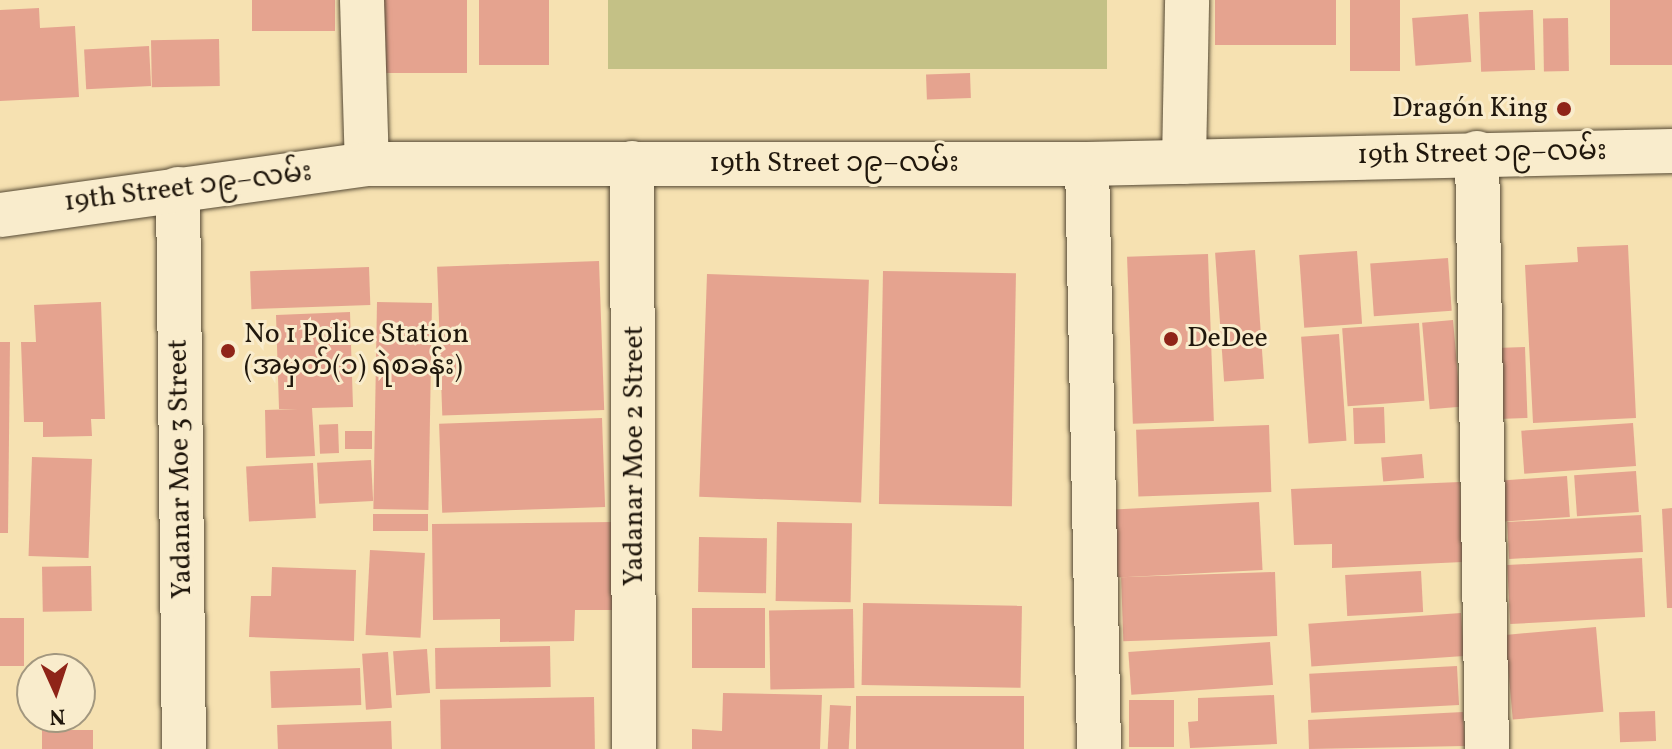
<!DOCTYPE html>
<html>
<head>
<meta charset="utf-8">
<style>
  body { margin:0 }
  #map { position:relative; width:1672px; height:749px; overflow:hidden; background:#f6e1b1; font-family:Vollkorn,"Noto Sans Myanmar",serif }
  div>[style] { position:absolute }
  .green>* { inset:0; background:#c4c186; transform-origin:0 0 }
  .building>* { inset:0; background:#e5a38f; transform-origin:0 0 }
  .roads { filter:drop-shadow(0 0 2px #564a35) drop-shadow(0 0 2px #564a35) }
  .street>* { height:44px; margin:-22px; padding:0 22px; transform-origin:22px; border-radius:22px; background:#f9eccc }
  .secondary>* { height:44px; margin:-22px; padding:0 22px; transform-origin:22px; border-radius:22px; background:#f9eccc }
  .dots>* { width:22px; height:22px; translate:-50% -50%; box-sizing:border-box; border:4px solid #f9eccc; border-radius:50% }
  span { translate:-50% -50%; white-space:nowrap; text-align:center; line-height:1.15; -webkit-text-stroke:6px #f9eccc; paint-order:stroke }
  .poi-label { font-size:28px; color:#20170c }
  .right { translate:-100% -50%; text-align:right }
  .left { translate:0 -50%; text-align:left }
  .street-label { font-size:28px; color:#20170c }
  .north { position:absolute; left:16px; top:653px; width:80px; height:80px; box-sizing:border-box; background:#f9eccc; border:2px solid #a2977f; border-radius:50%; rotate:177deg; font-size:22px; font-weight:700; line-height:32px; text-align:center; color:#20170c }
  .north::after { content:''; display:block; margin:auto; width:28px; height:36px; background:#8f2418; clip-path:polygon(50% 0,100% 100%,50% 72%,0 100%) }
</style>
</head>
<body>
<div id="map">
  <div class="green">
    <i style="left:608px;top:0;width:499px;height:69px"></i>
  </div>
  <div class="building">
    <i style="left:252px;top:0;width:83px;height:31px"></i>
    <i style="left:376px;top:0;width:91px;height:73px"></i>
    <i style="left:479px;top:0;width:70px;height:65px"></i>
    <i style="left:1215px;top:0;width:121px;height:45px"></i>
    <i style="left:1350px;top:0;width:50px;height:71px"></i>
    <i style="left:1610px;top:0;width:62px;height:65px"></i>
    <i style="clip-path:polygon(39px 8px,40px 28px,75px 26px,79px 97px,0 101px,0 10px)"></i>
    <i style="left:1533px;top:10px;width:60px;height:54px;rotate:88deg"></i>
    <i style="left:1468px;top:14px;width:48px;height:56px;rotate:86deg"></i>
    <i style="left:1568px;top:18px;width:53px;height:25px;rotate:89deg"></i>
    <i style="left:219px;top:39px;width:47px;height:68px;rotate:89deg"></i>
    <i style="left:149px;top:46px;width:40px;height:65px;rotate:87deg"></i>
    <i style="left:970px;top:73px;width:25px;height:44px;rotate:88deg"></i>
    <i style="clip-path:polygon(1628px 245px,1636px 418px,1533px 423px,1525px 265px,1578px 262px,1577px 247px)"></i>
    <i style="left:1255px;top:250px;width:129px;height:40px;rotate:86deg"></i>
    <i style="left:1357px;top:251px;width:73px;height:58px;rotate:86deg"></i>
    <i style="left:1208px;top:254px;width:167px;height:81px;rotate:88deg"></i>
    <i style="left:1448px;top:258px;width:53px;height:78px;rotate:86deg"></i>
    <i style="left:599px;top:261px;width:149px;height:162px;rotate:88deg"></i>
    <i style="left:369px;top:267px;width:38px;height:119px;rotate:88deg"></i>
    <i style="left:883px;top:271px;width:133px;height:233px;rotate:1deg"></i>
    <i style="left:707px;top:274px;width:162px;height:223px;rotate:2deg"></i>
    <i style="clip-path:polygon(101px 302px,105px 419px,91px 419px,92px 436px,43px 437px,43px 422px,24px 422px,21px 342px,36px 342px,34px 305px)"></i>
    <i style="left:377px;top:302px;width:55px;height:207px;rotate:1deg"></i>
    <i style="clip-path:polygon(350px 312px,353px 407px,312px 408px,315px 456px,266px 458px,265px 410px,298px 409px,279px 409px,276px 315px)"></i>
    <i style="left:1453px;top:320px;width:87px;height:31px;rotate:85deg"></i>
    <i style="left:1419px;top:323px;width:78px;height:77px;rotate:86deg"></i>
    <i style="left:1339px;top:334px;width:107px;height:38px;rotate:86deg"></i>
    <i style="clip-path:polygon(0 342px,10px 342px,8px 533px,0 533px)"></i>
    <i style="left:1525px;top:347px;width:71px;height:29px;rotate:88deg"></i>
    <i style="left:1384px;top:407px;width:36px;height:31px;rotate:88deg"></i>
    <i style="left:602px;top:418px;width:89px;height:163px;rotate:88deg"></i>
    <i style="left:1633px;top:423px;width:43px;height:112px;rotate:86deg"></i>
    <i style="left:338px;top:424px;width:29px;height:19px;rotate:88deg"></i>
    <i style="left:1269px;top:425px;width:67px;height:133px;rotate:88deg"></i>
    <i style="left:345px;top:431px;width:27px;height:18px"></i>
    <i style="left:1422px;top:454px;width:24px;height:41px;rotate:85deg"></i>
    <i style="left:32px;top:457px;width:60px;height:99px;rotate:2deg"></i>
    <i style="left:371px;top:460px;width:41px;height:54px;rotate:87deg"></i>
    <i style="left:313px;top:463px;width:55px;height:67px;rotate:87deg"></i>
    <i style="left:1636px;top:471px;width:41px;height:62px;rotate:86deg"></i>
    <i style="left:1567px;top:476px;width:41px;height:65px;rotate:86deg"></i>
    <i style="clip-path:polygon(1460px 482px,1463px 562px,1332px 568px,1332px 544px,1294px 545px,1291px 489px)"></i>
    <i style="left:1259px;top:502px;width:68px;height:145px;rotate:87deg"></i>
    <i style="clip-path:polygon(1672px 508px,1672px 608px,1667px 608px,1662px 509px)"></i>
    <i style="left:373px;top:514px;width:55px;height:17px"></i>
    <i style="left:1641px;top:515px;width:37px;height:134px;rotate:87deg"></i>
    <i style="clip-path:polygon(613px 522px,614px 610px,575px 610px,574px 641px,500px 642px,500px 619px,433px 620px,432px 524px)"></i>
    <i style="left:777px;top:522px;width:75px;height:79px;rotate:1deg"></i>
    <i style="left:699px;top:537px;width:68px;height:55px;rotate:1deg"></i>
    <i style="left:370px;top:550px;width:55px;height:85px;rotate:3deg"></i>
    <i style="left:1642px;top:558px;width:59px;height:135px;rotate:87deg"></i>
    <i style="left:91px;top:566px;width:45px;height:49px;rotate:89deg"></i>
    <i style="clip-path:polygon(272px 567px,356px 570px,354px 641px,249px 637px,251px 596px,271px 596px)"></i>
    <i style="left:1421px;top:571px;width:41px;height:76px;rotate:87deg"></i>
    <i style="left:1275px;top:572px;width:64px;height:154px;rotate:88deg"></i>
    <i style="left:863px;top:603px;width:159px;height:82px;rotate:1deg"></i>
    <i style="left:692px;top:608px;width:73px;height:60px"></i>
    <i style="left:853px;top:609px;width:79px;height:84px;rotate:89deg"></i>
    <i style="left:1461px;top:613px;width:43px;height:153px;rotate:86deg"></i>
    <i style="left:0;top:618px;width:24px;height:48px"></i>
    <i style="left:1596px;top:627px;width:85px;height:91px;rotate:85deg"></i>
    <i style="left:1270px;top:642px;width:43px;height:142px;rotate:86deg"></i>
    <i style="left:550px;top:646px;width:41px;height:115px;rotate:89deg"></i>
    <i style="left:427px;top:649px;width:44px;height:34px;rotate:86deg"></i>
    <i style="left:388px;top:652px;width:56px;height:26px;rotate:86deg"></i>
    <i style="left:1457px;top:666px;width:39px;height:148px;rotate:87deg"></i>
    <i style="left:360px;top:668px;width:37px;height:90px;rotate:88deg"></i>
    <i style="clip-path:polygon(723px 693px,822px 695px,820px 749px,692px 749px,692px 729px,722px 731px)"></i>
    <i style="clip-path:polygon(1274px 695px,1277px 744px,1190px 748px,1188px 722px,1198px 721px,1198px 698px)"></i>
    <i style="left:856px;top:696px;width:168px;height:53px"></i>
    <i style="left:594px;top:697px;width:52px;height:154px;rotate:89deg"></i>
    <i style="left:1174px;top:700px;width:47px;height:45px;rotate:90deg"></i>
    <i style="left:830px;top:705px;width:21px;height:44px;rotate:3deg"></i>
    <i style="left:1655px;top:711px;width:30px;height:36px;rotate:88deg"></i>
    <i style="clip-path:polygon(1463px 712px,1465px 746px,1309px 749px,1308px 720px)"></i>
    <i style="left:391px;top:721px;width:28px;height:114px;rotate:88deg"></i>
    <i style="left:42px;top:730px;width:51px;height:19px"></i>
  </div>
  <div class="roads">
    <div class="street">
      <i style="left:362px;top:0;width:164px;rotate:88.3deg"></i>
      <i style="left:1477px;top:153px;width:596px;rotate:89.04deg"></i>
      <i style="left:1184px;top:162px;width:162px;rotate:-88.9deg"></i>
      <i style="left:632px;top:163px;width:586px;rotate:89.8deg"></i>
      <i style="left:1087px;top:164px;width:585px;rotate:88.82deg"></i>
      <i style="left:178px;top:189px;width:560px;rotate:89.39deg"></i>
    </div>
    <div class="secondary">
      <i style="left:0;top:215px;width:371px;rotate:-7.9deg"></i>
      <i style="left:367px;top:164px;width:720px"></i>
      <i style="left:1087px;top:164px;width:585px;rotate:-1.27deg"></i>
    </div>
  </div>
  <div class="dots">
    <i style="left:1564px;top:109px;background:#8f2418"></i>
    <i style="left:1171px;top:339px;background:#8f2418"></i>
    <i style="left:228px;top:351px;background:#8f2418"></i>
  </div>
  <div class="poi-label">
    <span class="right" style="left:1548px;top:109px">Dragón King</span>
    <span class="left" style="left:244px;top:351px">No 1 Police Station<br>(အမှတ်(၁) ရဲစခန်း)</span>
    <span class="left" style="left:1187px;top:339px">DeDee</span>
  </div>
  <div class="street-label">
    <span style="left:1482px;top:154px;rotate:-1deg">19th Street ၁၉−လမ်း</span>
    <span style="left:834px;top:164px">19th Street ၁၉−လမ်း</span>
    <span style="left:188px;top:188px;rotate:-7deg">19th Street ၁၉−လမ်း</span>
    <span style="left:635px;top:456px;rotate:-90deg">Yadanar Moe 2 Street</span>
    <span style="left:181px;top:469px;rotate:-91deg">Yadanar Moe 3 Street</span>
  </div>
  <div class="north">N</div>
</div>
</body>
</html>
